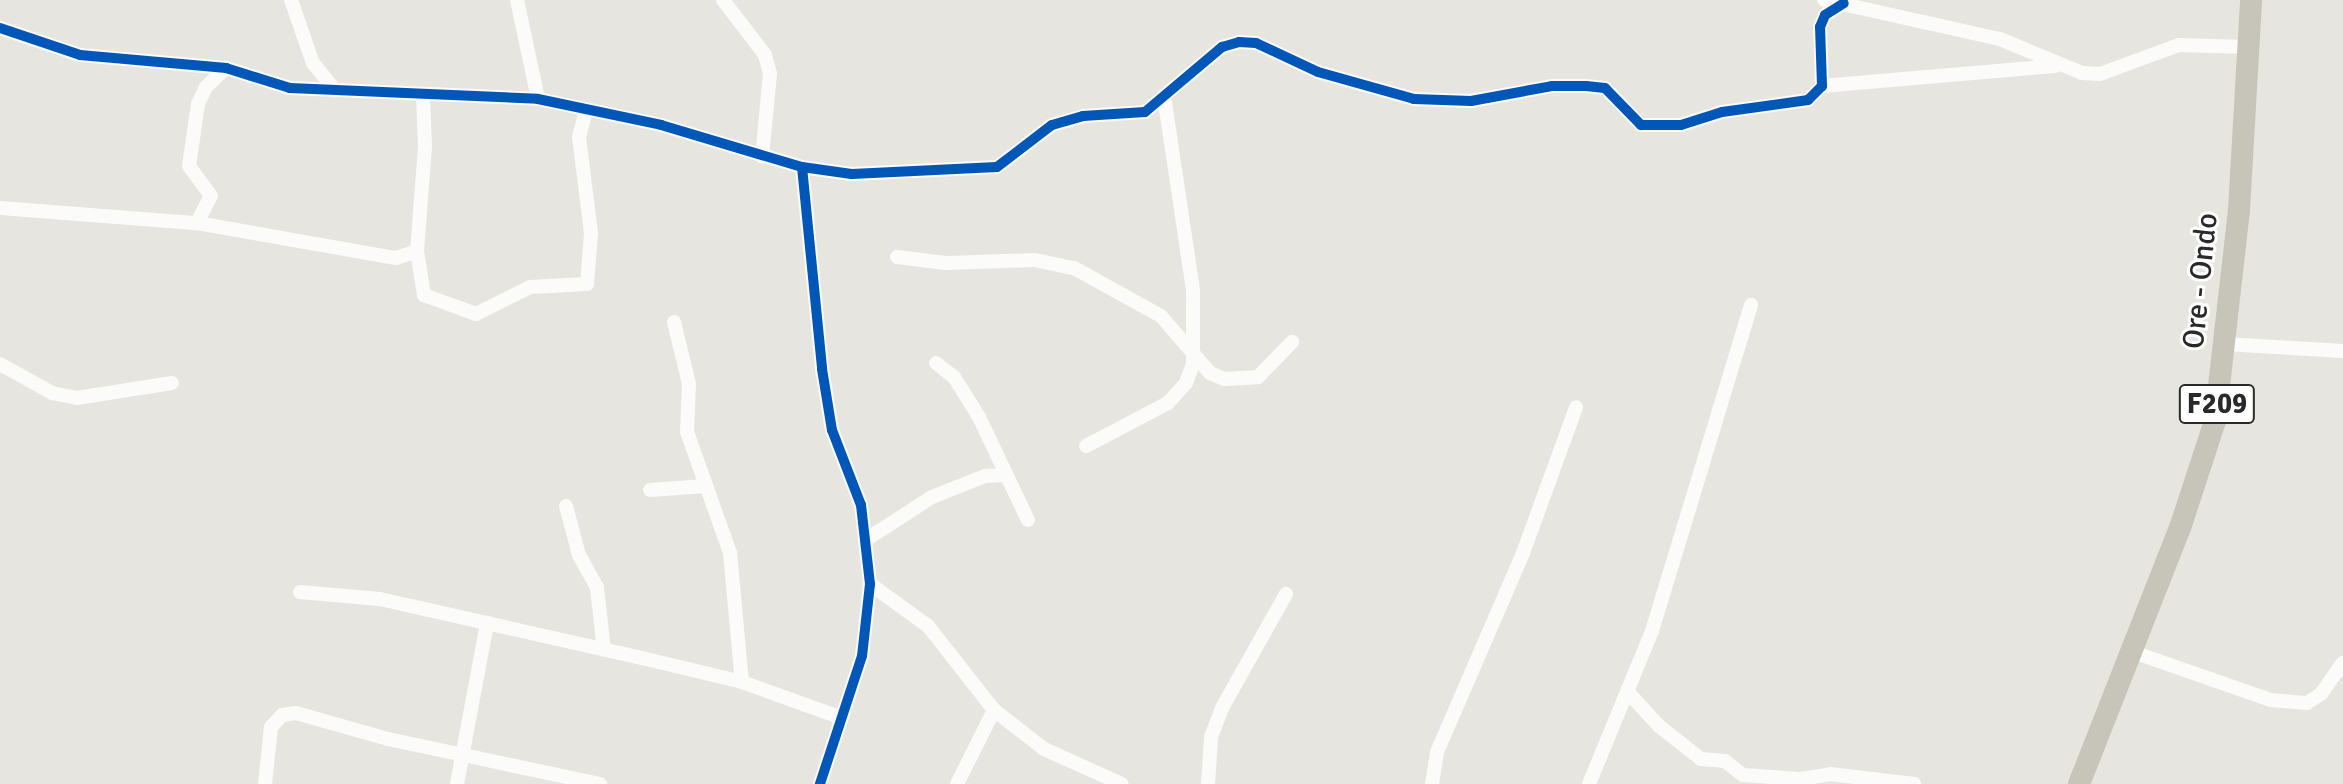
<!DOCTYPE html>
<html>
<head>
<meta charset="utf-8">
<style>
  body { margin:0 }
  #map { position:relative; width:2343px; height:784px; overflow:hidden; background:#e6e5e0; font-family:Signika,sans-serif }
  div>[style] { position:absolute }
  .street>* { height:14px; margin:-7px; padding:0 7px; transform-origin:7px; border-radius:7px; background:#fbfbfa }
  .primary>* { height:22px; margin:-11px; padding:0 11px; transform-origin:11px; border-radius:11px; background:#c7c5ba }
  .cycleway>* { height:10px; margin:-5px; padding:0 5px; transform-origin:5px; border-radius:5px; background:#0057b8 }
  span { translate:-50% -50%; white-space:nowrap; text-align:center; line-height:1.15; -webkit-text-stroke:6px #fff; paint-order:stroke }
  .shield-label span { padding:2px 6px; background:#fff; border:2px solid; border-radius:6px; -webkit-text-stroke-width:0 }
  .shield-label { font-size:28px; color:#292929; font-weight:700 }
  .street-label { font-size:30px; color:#292929 }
</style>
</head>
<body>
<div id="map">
  <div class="street">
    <i style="left:291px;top:0;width:67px;rotate:70.8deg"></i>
    <i style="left:313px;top:63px;width:35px;rotate:51deg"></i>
    <i style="left:517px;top:0;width:101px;rotate:78deg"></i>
    <i style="left:723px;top:0;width:69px;rotate:52.6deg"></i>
    <i style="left:765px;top:55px;width:20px;rotate:75deg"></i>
    <i style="left:770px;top:74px;width:83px;rotate:95.5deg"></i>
    <i style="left:1824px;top:0;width:180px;rotate:12.5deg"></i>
    <i style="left:2000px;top:39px;width:89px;rotate:22.5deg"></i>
    <i style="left:2082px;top:73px;width:18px;rotate:3deg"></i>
    <i style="left:2100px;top:74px;width:84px;rotate:-20.2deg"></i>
    <i style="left:2179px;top:45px;width:69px;rotate:1.7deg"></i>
    <i style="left:0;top:28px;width:84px;rotate:18.6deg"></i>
    <i style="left:80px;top:55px;width:147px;rotate:5.1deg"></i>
    <i style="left:226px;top:68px;width:67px;rotate:17.4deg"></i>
    <i style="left:290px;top:88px;width:248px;rotate:2.5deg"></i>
    <i style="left:538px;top:99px;width:126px;rotate:11.9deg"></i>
    <i style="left:661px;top:125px;width:147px;rotate:16.6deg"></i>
    <i style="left:802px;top:167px;width:50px;rotate:8deg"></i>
    <i style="left:852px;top:174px;width:145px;rotate:-2.8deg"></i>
    <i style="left:997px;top:167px;width:69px;rotate:-37.4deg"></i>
    <i style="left:1052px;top:125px;width:32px;rotate:-16deg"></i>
    <i style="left:1083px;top:116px;width:62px;rotate:-3.7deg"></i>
    <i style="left:1145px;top:112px;width:101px;rotate:-40.2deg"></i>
    <i style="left:1222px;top:47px;width:18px;rotate:-16deg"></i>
    <i style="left:1239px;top:42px;width:17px;rotate:3deg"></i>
    <i style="left:1256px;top:43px;width:68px;rotate:25.1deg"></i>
    <i style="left:1318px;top:72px;width:100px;rotate:15.7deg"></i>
    <i style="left:1414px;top:99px;width:57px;rotate:2deg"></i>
    <i style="left:1471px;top:101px;width:82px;rotate:-10.5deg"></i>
    <i style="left:1552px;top:86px;width:34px"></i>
    <i style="left:1586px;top:86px;width:19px;rotate:6deg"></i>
    <i style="left:1605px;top:88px;width:52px;rotate:45.8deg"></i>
    <i style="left:1641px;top:125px;width:40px"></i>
    <i style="left:1681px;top:125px;width:43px;rotate:-17.6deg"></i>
    <i style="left:1722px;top:112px;width:87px;rotate:-7.9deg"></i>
    <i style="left:1808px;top:100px;width:20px;rotate:-45deg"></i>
    <i style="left:1822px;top:86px;width:59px;rotate:-91.9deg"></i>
    <i style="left:1820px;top:27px;width:13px;rotate:-67deg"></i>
    <i style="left:1825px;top:15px;width:22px;rotate:-32deg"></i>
    <i style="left:1822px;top:86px;width:234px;rotate:-4.9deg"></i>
    <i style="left:802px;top:167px;width:203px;rotate:84.3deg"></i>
    <i style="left:822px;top:369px;width:62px;rotate:80.7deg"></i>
    <i style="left:832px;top:430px;width:80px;rotate:68.9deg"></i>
    <i style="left:861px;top:505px;width:80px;rotate:83.5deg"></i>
    <i style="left:870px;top:584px;width:72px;rotate:96.3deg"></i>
    <i style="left:862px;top:656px;width:135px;rotate:108.2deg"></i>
    <i style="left:0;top:208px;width:198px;rotate:4.4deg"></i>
    <i style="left:197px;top:223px;width:202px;rotate:10deg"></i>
    <i style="left:396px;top:258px;width:22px;rotate:-18deg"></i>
    <i style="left:417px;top:251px;width:105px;rotate:-85.6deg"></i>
    <i style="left:425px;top:146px;width:50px;rotate:-92.3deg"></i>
    <i style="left:197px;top:223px;width:30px;rotate:-63deg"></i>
    <i style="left:211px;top:196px;width:37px;rotate:-126deg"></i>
    <i style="left:189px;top:166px;width:63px;rotate:-81.7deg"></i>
    <i style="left:198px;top:104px;width:19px;rotate:-65deg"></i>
    <i style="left:206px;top:87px;width:28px;rotate:-44deg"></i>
    <i style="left:417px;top:251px;width:45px;rotate:81deg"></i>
    <i style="left:424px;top:295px;width:55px;rotate:20.1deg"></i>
    <i style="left:476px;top:314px;width:60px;rotate:-26.6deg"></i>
    <i style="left:530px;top:287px;width:57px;rotate:-3deg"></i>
    <i style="left:587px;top:284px;width:51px;rotate:-85.5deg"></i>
    <i style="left:591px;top:233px;width:97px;rotate:-97.1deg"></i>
    <i style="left:579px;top:137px;width:28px;rotate:-75deg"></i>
    <i style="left:897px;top:257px;width:49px;rotate:7deg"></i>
    <i style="left:946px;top:263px;width:89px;rotate:-1.9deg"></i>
    <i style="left:1035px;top:260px;width:40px;rotate:12deg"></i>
    <i style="left:1074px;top:268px;width:99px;rotate:28.9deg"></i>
    <i style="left:1161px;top:316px;width:75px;rotate:49.3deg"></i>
    <i style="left:1210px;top:373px;width:15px;rotate:23deg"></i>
    <i style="left:1224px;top:379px;width:34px;rotate:-3deg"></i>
    <i style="left:1258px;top:377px;width:49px;rotate:-45.8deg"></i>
    <i style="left:674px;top:322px;width:64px;rotate:76.4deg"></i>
    <i style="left:689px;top:384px;width:48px;rotate:92.4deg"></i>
    <i style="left:687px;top:432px;width:128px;rotate:70.4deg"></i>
    <i style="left:730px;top:553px;width:130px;rotate:84.7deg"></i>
    <i style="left:2225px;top:344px;width:118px;rotate:3.4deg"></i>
    <i style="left:936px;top:363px;width:23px;rotate:38deg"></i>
    <i style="left:954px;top:377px;width:47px;rotate:58deg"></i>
    <i style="left:979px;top:417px;width:114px;rotate:64.6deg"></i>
    <i style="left:0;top:364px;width:60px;rotate:29.1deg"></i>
    <i style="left:52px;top:393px;width:25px;rotate:11deg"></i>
    <i style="left:77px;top:398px;width:96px;rotate:-9deg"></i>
    <i style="left:1086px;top:446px;width:93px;rotate:-27.7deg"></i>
    <i style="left:1168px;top:403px;width:27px;rotate:-48deg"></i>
    <i style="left:1186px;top:383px;width:20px;rotate:-70deg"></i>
    <i style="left:1193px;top:364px;width:74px;rotate:-90deg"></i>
    <i style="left:1193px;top:290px;width:196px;rotate:-98.5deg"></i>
    <i style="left:650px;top:490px;width:56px;rotate:-4.1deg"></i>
    <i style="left:566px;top:506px;width:51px;rotate:75.1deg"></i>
    <i style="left:579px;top:555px;width:38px;rotate:61deg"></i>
    <i style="left:597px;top:588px;width:62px;rotate:83.6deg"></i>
    <i style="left:867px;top:539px;width:77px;rotate:-32.9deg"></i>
    <i style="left:932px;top:497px;width:57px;rotate:-21.6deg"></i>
    <i style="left:985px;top:476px;width:20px;rotate:-3deg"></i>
    <i style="left:870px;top:584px;width:72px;rotate:35.9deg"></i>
    <i style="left:928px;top:626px;width:107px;rotate:51.8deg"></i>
    <i style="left:994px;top:710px;width:63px;rotate:38deg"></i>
    <i style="left:1044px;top:749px;width:85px;rotate:24.2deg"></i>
    <i style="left:300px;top:592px;width:80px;rotate:5deg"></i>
    <i style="left:380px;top:599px;width:269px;rotate:12.7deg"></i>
    <i style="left:642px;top:658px;width:103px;rotate:13.5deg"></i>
    <i style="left:742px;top:682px;width:103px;rotate:19.8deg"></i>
    <i style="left:2133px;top:652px;width:146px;rotate:19.2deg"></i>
    <i style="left:2271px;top:700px;width:36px;rotate:5deg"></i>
    <i style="left:2307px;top:703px;width:17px;rotate:-33deg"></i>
    <i style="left:2321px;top:694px;width:38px;rotate:-55deg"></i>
    <i style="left:1627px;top:691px;width:47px;rotate:47.6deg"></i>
    <i style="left:1659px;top:726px;width:53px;rotate:38.2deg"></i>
    <i style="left:1701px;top:759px;width:24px;rotate:5deg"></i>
    <i style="left:1725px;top:761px;width:23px;rotate:38deg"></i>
    <i style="left:1743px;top:775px;width:57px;rotate:4deg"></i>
    <i style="left:1800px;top:779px;width:30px;rotate:-9deg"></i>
    <i style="left:1830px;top:774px;width:85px;rotate:6.8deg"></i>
    <i style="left:265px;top:784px;width:57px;rotate:-84deg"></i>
    <i style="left:271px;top:727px;width:16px;rotate:-47deg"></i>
    <i style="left:282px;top:715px;width:14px;rotate:-8deg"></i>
    <i style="left:296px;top:713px;width:96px;rotate:15.8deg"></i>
    <i style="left:388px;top:739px;width:217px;rotate:12deg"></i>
    <i style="left:457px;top:784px;width:164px;rotate:-79.4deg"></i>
    <i style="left:957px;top:784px;width:83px;rotate:-63.4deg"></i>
    <i style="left:1208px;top:784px;width:47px;rotate:-86.3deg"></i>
    <i style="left:1211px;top:737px;width:31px;rotate:-69deg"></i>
    <i style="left:1222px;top:708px;width:131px;rotate:-60.7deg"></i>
    <i style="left:1432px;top:784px;width:32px;rotate:-81deg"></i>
    <i style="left:1437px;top:752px;width:217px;rotate:-66.6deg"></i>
    <i style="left:1523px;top:553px;width:155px;rotate:-70deg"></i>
    <i style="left:1589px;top:784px;width:165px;rotate:-67.6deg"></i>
    <i style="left:1652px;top:631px;width:341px;rotate:-73.1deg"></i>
  </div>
  <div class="primary">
    <i style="left:2079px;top:784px;width:278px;rotate:-68.5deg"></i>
    <i style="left:2181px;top:525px;width:109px;rotate:-71.9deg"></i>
    <i style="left:2215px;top:421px;width:212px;rotate:-83.5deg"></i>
    <i style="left:2239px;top:210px;width:210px;rotate:-86.7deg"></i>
  </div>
  <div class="cycleway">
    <i style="left:0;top:28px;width:84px;rotate:18.6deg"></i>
    <i style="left:80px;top:55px;width:147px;rotate:5.1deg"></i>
    <i style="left:226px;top:68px;width:67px;rotate:17.4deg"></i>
    <i style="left:290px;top:88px;width:248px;rotate:2.5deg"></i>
    <i style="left:538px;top:99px;width:126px;rotate:11.9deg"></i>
    <i style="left:661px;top:125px;width:147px;rotate:16.6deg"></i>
    <i style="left:802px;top:167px;width:50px;rotate:8deg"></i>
    <i style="left:852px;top:174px;width:145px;rotate:-2.8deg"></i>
    <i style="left:997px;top:167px;width:69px;rotate:-37.4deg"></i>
    <i style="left:1052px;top:125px;width:32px;rotate:-16deg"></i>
    <i style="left:1083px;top:116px;width:62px;rotate:-3.7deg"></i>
    <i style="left:1145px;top:112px;width:101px;rotate:-40.2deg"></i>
    <i style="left:1222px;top:47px;width:18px;rotate:-16deg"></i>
    <i style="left:1239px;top:42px;width:17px;rotate:3deg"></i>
    <i style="left:1256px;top:43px;width:68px;rotate:25.1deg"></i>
    <i style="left:1318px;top:72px;width:100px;rotate:15.7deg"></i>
    <i style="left:1414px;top:99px;width:57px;rotate:2deg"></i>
    <i style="left:1471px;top:101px;width:82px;rotate:-10.5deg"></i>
    <i style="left:1552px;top:86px;width:34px"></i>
    <i style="left:1586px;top:86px;width:19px;rotate:6deg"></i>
    <i style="left:1605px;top:88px;width:52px;rotate:45.8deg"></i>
    <i style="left:1641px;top:125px;width:40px"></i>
    <i style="left:1681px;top:125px;width:43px;rotate:-17.6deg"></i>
    <i style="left:1722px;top:112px;width:87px;rotate:-7.9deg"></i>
    <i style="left:1808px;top:100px;width:20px;rotate:-45deg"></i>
    <i style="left:1822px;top:86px;width:59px;rotate:-91.9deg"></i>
    <i style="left:1820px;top:27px;width:13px;rotate:-67deg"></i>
    <i style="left:1825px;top:15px;width:22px;rotate:-32deg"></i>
    <i style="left:802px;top:167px;width:203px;rotate:84.3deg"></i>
    <i style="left:822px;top:369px;width:62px;rotate:80.7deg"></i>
    <i style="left:832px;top:430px;width:80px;rotate:68.9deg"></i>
    <i style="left:861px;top:505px;width:80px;rotate:83.5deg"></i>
    <i style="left:870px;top:584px;width:72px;rotate:96.3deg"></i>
    <i style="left:862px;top:656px;width:135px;rotate:108.2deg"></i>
  </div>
  <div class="shield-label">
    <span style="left:2217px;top:404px">F209</span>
  </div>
  <div class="street-label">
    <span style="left:2201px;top:281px;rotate:-84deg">Ore - Ondo</span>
  </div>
</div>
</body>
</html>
